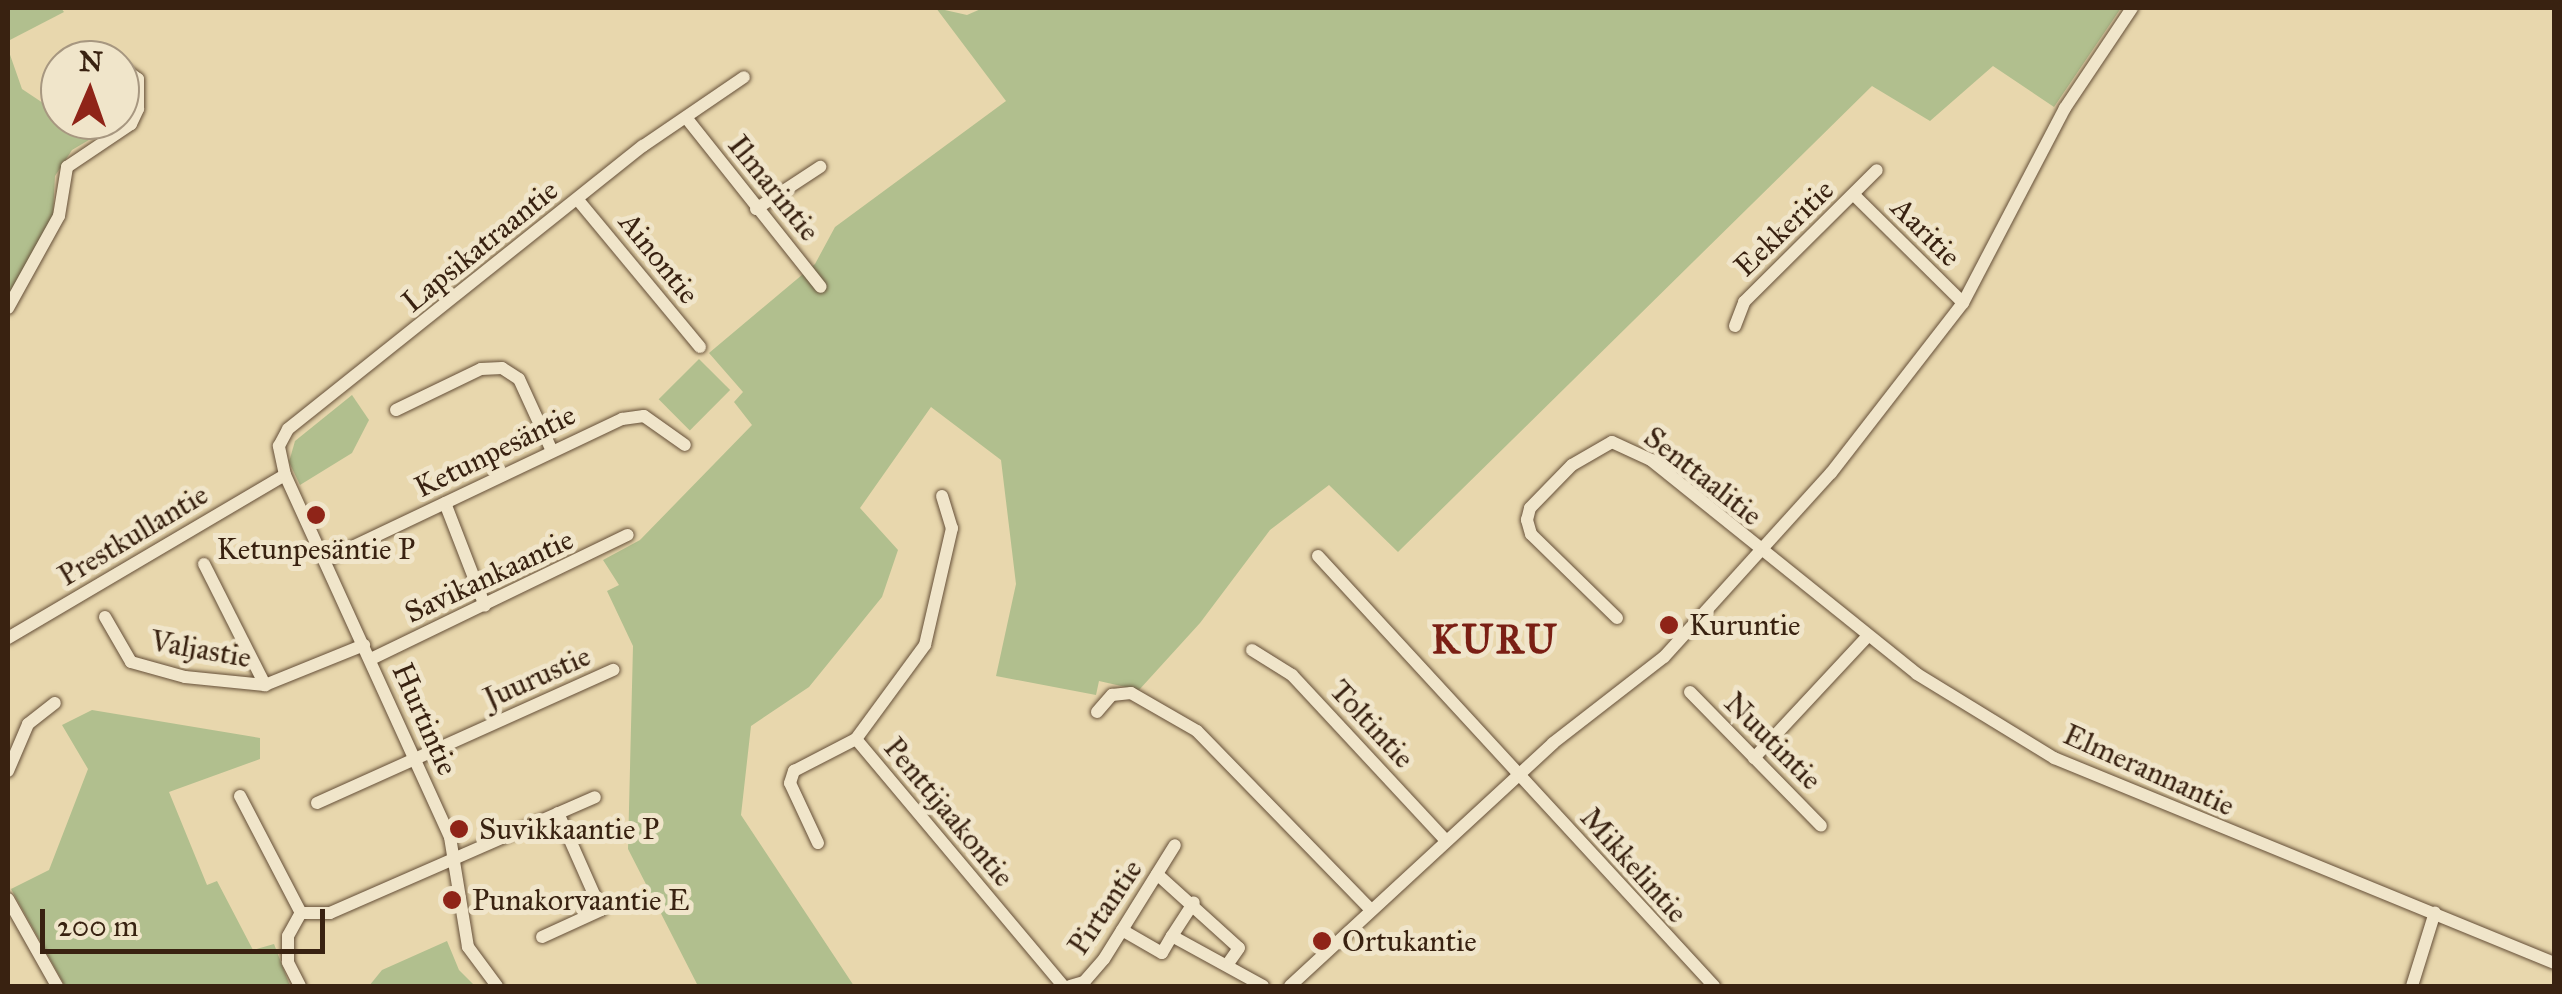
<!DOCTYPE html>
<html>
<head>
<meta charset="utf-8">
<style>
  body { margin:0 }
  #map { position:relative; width:2562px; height:994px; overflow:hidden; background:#e8d7ad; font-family:"IM FELL Great Primer",serif }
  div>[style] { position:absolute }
  .green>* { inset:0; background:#b1bf8e; transform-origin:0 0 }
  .roads { filter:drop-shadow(0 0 2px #654f38) drop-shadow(0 0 2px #654f38) }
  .minor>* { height:12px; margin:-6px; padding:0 6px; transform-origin:6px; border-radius:6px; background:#f0e5ca }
  .dots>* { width:28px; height:28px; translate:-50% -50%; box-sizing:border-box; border:5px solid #f0e5ca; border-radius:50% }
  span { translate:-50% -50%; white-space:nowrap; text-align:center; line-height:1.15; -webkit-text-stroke:10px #f0e5ca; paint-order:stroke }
  .street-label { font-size:30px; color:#392211 }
  .poi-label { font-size:30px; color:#392211 }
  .left { translate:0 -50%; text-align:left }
  .district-label { font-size:40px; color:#7a1f14; font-weight:700; letter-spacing:2.5px }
  .frame { position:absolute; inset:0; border:10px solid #392211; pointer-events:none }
  .north { position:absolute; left:40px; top:40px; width:100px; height:100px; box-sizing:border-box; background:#f0e5ca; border:2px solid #a79780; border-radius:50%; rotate:2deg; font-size:28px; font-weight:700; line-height:40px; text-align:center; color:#392211 }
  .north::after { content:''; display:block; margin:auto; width:35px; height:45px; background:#8f2418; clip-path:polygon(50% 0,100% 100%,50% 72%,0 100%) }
  .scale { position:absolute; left:40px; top:909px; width:285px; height:45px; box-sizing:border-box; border:5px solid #392211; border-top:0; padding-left:12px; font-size:30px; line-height:35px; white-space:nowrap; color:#392211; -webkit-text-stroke:8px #f0e5ca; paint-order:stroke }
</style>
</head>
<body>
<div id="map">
  <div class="green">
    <i style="clip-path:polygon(8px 8px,61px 8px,64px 12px,8px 41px)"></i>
    <i style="clip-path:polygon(936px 8px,967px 15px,983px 8px,2121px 8px,2054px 107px,1993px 66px,1930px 121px,1872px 86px,1398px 552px,1329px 485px,1270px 530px,1200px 623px,1139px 690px,1099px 681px,1096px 695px,996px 676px,1016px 584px,1001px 460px,931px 407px,860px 508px,898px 550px,882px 597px,809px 687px,751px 726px,741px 815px,854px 986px,698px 986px,628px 849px,633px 646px,607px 591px,619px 585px,603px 560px,640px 540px,752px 425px,734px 402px,743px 392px,709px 353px,815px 264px,835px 227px,1006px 101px)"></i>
    <i style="clip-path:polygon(8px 49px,22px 89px,94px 137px,72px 150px,55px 176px,53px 215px,8px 301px)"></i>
    <i style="left:699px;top:359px;width:44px;height:57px;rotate:45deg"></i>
    <i style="clip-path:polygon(352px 395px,369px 420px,352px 453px,300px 485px,289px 462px,295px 441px)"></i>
    <i style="clip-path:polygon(92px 710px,260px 738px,260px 759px,169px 792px,207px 885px,217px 881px,253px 950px,274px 944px,290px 986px,65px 986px,11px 889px,49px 870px,88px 769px,62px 725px)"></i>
    <i style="clip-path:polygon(447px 941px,459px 970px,475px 986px,369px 986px,382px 970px)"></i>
  </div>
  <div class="roads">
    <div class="minor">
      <i style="left:688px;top:120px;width:213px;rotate:51.5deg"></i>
      <i style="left:1854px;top:195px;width:153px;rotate:44.7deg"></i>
      <i style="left:578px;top:200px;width:191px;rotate:50.3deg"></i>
      <i style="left:756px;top:209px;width:77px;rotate:-33.3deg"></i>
      <i style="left:8px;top:308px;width:105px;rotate:-61deg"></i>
      <i style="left:59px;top:216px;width:50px;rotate:-80.7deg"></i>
      <i style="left:67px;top:167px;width:77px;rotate:-33.9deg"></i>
      <i style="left:131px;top:124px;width:17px;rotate:-65deg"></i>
      <i style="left:138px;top:109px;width:30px;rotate:-90deg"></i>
      <i style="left:138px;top:79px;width:22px;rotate:-144deg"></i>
      <i style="left:1735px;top:326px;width:26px;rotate:-69deg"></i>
      <i style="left:1744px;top:302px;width:187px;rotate:-44.8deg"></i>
      <i style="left:396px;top:410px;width:94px;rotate:-25.8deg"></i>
      <i style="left:481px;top:369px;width:21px;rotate:-3deg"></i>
      <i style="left:502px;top:368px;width:20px;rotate:33deg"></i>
      <i style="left:519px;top:379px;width:77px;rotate:65.4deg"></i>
      <i style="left:942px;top:496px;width:34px;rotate:73deg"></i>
      <i style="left:952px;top:528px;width:120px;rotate:103deg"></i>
      <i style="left:925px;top:645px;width:117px;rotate:126.3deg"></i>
      <i style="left:856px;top:739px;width:322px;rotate:50deg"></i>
      <i style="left:445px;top:503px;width:110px;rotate:68.8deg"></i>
      <i style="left:1318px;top:556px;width:585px;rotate:47.36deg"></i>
      <i style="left:325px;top:560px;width:329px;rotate:-25.4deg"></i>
      <i style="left:622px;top:419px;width:22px;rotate:-8deg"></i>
      <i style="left:644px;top:416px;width:50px;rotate:35.3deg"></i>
      <i style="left:204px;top:564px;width:136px;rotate:63.2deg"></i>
      <i style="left:105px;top:617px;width:52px;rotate:60deg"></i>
      <i style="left:131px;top:662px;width:56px;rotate:15.5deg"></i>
      <i style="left:185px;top:677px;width:80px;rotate:5.7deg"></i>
      <i style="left:265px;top:685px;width:107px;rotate:-22deg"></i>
      <i style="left:1617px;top:618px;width:120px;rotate:-135.7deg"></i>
      <i style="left:1531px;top:534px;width:15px;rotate:-106deg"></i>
      <i style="left:1527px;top:520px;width:12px;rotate:-76deg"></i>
      <i style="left:1530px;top:508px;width:60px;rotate:-45.7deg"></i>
      <i style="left:1572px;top:465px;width:46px;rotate:-29.9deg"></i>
      <i style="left:1612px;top:442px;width:43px;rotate:24.8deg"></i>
      <i style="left:1651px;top:460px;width:341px;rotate:38.8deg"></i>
      <i style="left:1917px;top:674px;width:161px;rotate:31.5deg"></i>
      <i style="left:2054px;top:758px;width:540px;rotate:22.29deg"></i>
      <i style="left:8px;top:638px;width:321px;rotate:-30.5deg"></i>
      <i style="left:1252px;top:650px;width:47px;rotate:32deg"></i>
      <i style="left:1292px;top:675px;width:226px;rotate:47.1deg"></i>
      <i style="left:371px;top:659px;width:285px;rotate:-25.8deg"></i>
      <i style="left:1690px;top:692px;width:187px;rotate:45.6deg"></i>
      <i style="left:1097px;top:712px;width:23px;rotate:-49deg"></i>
      <i style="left:1112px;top:695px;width:19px;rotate:-6deg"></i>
      <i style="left:1131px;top:693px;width:76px;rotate:29.9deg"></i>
      <i style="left:1197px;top:731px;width:248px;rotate:45.8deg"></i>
      <i style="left:1754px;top:758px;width:166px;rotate:-47deg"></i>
      <i style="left:8px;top:771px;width:51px;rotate:-66.9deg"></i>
      <i style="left:28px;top:724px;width:34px;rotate:-38deg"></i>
      <i style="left:240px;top:796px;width:132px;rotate:62.5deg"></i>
      <i style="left:317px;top:803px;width:325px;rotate:-24.2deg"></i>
      <i style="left:818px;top:843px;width:66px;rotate:-115deg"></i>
      <i style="left:790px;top:783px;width:13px;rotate:-72deg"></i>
      <i style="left:794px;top:771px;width:70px;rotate:-27.3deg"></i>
      <i style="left:1157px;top:874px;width:110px;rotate:42.1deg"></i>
      <i style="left:1239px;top:948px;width:19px;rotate:125deg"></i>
      <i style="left:8px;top:899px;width:100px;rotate:60.6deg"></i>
      <i style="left:1122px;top:930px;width:46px;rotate:29.9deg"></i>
      <i style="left:1162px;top:953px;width:20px;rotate:-60deg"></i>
      <i style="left:1172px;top:936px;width:104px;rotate:28.8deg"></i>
      <i style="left:1172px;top:936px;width:40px;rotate:-57.1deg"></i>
      <i style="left:542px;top:937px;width:65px;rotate:-24.6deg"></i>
      <i style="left:601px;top:910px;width:106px;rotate:-113.9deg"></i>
      <i style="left:300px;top:986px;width:27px;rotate:-117deg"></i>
      <i style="left:288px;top:962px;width:26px;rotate:-90deg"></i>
      <i style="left:288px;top:936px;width:26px;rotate:-61deg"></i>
      <i style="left:301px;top:913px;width:29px"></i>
      <i style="left:330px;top:913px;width:289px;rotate:-23.6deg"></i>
      <i style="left:497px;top:986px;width:49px;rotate:-126.6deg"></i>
      <i style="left:468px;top:947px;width:111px;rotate:-99.3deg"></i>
      <i style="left:450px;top:837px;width:398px;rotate:-114.5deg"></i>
      <i style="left:285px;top:475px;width:30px;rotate:-102deg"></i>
      <i style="left:279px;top:446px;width:19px;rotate:-62deg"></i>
      <i style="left:288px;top:429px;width:454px;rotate:-38.6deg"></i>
      <i style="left:643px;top:146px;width:122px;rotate:-34.3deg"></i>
      <i style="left:1070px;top:986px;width:15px;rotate:-16deg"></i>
      <i style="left:1084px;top:982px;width:30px;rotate:-49deg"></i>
      <i style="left:1104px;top:959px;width:134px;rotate:-58.1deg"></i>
      <i style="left:1290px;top:986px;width:358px;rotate:-42.7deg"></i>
      <i style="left:1553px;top:743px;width:140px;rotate:-37.8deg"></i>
      <i style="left:1664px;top:657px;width:248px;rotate:-47.8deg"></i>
      <i style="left:1831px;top:473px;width:215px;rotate:-52.2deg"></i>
      <i style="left:1963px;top:303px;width:220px;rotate:-62.4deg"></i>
      <i style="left:2065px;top:108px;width:120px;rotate:-56.2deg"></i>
      <i style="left:2412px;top:986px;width:77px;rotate:-72.7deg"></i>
    </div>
  </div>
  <div class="dots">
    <i style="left:316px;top:515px;background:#8f2418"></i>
    <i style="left:1669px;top:625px;background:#8f2418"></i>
    <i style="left:459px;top:829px;background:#8f2418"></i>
    <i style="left:452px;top:900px;background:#8f2418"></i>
    <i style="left:1322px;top:941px;background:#8f2418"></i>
  </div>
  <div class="street-label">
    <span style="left:774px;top:188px;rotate:51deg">Ilmarintie</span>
    <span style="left:1784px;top:228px;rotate:-44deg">Eekkeritie</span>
    <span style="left:1926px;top:232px;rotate:45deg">Aaritie</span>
    <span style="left:480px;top:246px;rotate:-39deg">Lapsikatraantie</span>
    <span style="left:659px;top:258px;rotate:51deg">Ainontie</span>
    <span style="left:495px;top:451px;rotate:-26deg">Ketunpesäntie</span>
    <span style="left:1703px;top:476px;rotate:38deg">Senttaalitie</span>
    <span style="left:133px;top:535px;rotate:-31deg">Prestkullantie</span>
    <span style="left:489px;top:576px;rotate:-25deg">Savikankaantie</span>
    <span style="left:201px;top:649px;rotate:10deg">Valjastie</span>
    <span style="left:537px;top:677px;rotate:-24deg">Juurustie</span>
    <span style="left:425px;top:719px;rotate:66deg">Hurtintie</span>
    <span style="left:1372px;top:724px;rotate:47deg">Toltintie</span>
    <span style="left:1773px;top:741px;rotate:45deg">Nuutintie</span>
    <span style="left:2149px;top:770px;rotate:24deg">Elmerannantie</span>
    <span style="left:949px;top:812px;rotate:50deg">Penttijaakontie</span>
    <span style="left:1634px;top:865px;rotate:48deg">Mikkelintie</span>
    <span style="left:1105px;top:907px;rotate:-56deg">Pirtantie</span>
  </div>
  <div class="poi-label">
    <span style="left:316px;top:549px">Ketunpesäntie P</span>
    <span class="left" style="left:1689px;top:625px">Kuruntie</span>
    <span class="left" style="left:479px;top:829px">Suvikkaantie P</span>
    <span class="left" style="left:472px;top:900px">Punakorvaantie E</span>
    <span class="left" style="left:1342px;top:941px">Ortukantie</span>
  </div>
  <div class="district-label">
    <span style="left:1495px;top:640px">KURU</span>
  </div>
  <div class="frame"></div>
  <div class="north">N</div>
  <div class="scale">200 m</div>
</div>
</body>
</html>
